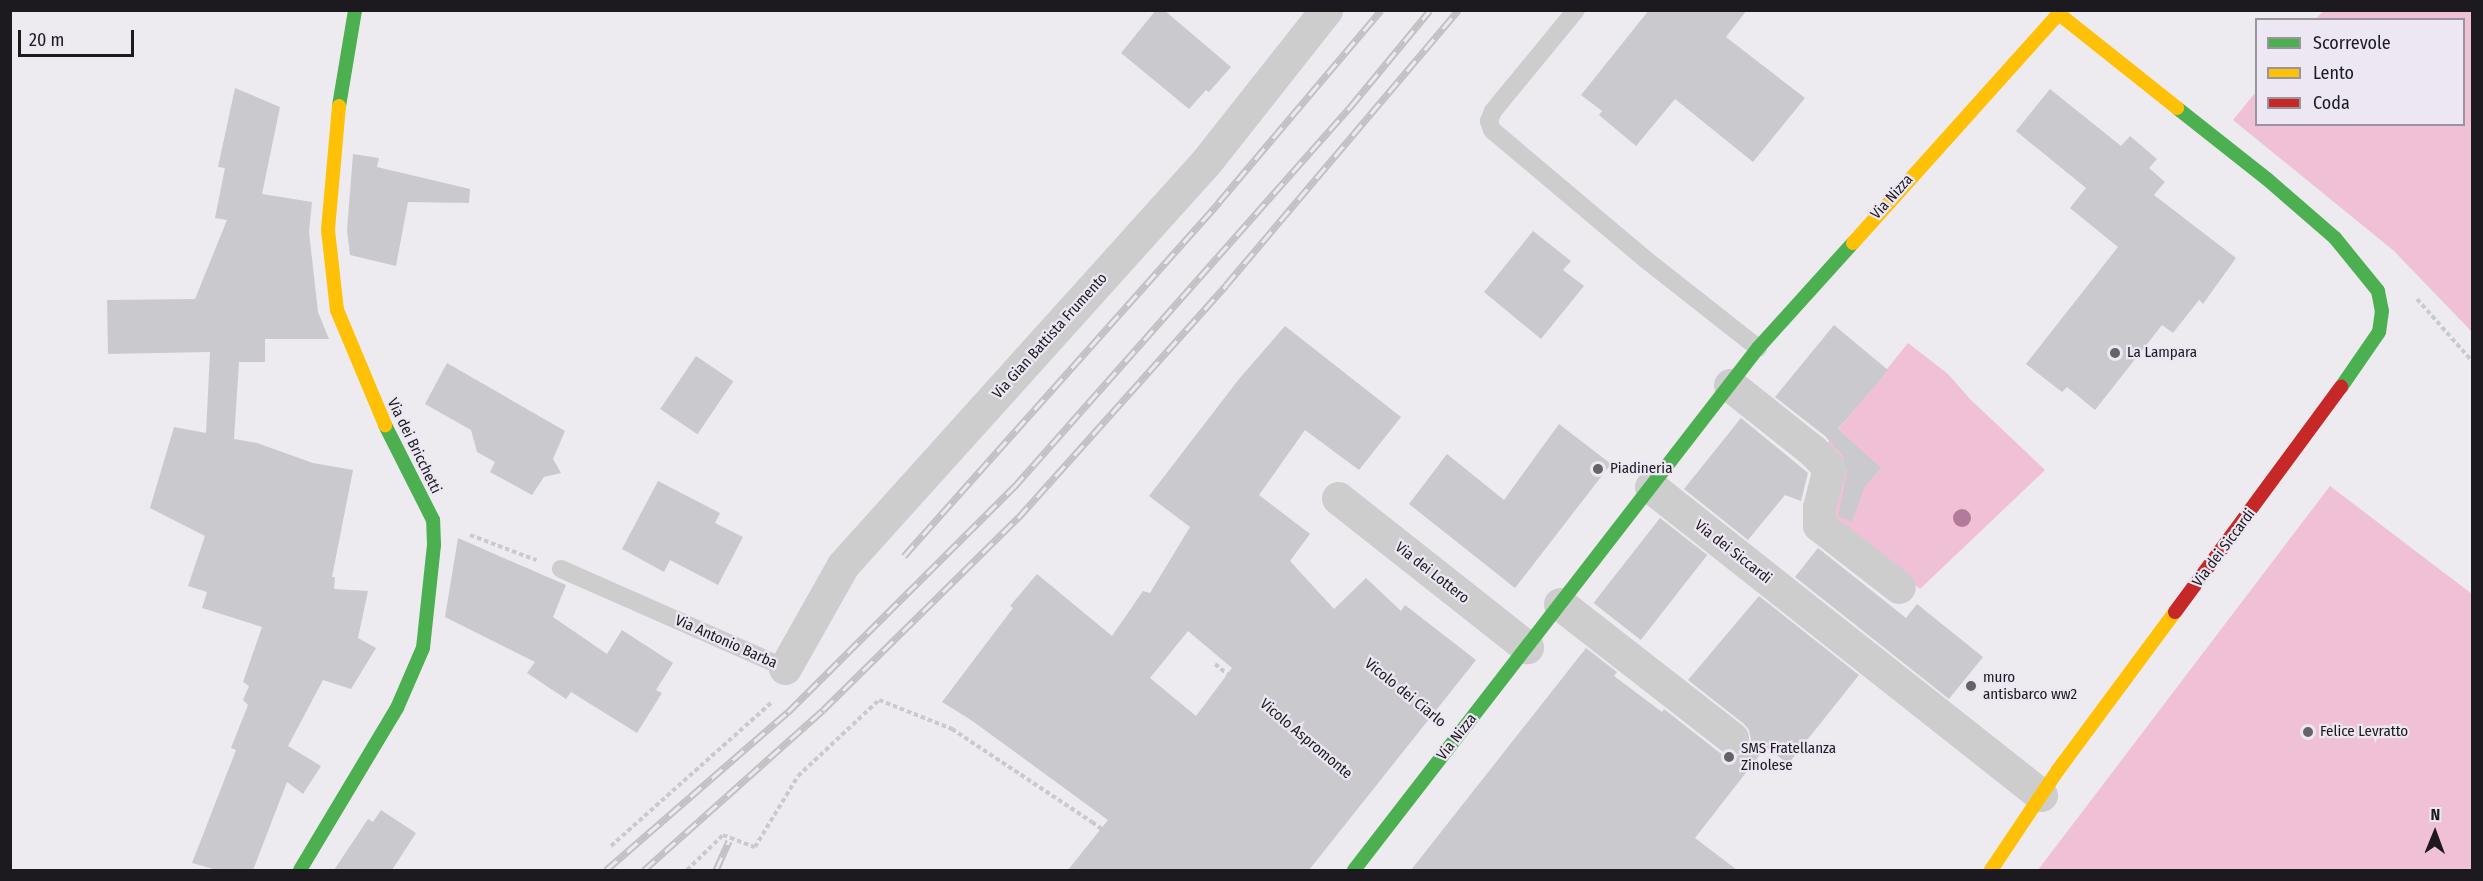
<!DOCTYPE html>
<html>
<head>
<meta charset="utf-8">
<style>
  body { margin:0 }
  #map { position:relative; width:2483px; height:881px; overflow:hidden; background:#edeaf0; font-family:"Fira Sans Condensed",sans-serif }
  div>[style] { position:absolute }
  .green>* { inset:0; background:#f0c0d7 }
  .building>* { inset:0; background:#cacace; transform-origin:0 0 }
  .path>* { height:4px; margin-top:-2px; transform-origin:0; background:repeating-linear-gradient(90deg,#cac9cb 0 4.5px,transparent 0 7.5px) }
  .lane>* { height:18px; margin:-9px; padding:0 9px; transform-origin:9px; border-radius:9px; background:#cdcdce }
  .street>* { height:33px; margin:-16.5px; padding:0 16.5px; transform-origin:16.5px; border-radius:16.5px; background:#cdcdce }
  .fast>* { height:14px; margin:-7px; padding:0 7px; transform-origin:7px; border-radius:7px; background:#4caf50 }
  .slow>* { height:14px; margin:-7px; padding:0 7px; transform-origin:7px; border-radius:7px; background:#ffc107 }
  .jam>* { height:14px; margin:-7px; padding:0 7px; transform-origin:7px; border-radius:7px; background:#c62828 }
  .rail>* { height:7px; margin-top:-3.5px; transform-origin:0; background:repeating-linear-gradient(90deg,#ece7f3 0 14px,#c1c0c2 0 28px); box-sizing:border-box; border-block:2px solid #c1c0c2 }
  .trees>* { width:18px; height:18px; margin:-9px; border-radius:50%; background:#b27b9b }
  .dots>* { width:16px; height:16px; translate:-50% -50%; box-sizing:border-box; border:3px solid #ece7f3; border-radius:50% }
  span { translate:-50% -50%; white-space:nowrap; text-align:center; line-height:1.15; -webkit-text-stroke:4.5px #ece7f3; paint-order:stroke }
  .street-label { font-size:15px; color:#1c1a1e }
  .poi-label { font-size:15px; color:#1c1a1e }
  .left { translate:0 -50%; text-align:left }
  .frame { position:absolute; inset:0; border:12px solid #1c1a1e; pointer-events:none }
  .legend { position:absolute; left:2255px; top:18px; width:210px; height:108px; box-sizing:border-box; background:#ece7f3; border:2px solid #99959e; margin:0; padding:8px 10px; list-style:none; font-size:18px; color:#1c1a1e }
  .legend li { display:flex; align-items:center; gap:12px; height:30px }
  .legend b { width:30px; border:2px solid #99959e }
  .north { position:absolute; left:2405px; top:803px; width:60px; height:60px; -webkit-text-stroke:4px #ece7f3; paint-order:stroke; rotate:1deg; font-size:16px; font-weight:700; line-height:24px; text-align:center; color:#1c1a1e }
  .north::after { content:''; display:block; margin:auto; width:21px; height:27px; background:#1c1a1e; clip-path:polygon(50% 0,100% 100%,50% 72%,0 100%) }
  .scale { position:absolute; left:18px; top:30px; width:116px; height:27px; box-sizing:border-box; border:3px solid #1c1a1e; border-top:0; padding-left:8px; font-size:18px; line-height:21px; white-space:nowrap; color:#1c1a1e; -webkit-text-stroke:4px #ece7f3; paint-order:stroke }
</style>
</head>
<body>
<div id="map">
  <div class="green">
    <i style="clip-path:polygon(2324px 10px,2472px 11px,2472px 332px,2394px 251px,2233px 120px,2256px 92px,2256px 124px,2464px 124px,2464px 20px,2316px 19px)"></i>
    <i style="clip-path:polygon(1908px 343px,1948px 374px,1970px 399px,2045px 470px,1920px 589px,1830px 513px,1847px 467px,1824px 447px)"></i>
    <i style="clip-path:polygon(2330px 486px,2472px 594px,2472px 870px,2038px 870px)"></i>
  </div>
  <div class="building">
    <i style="clip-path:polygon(1156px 10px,1164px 10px,1231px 67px,1209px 92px,1206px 90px,1189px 109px,1121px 53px)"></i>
    <i style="clip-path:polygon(1649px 10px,1747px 10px,1726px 37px,1805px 98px,1753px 162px,1675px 99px,1636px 146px,1599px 115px,1602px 111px,1581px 95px)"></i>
    <i style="clip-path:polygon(235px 88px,280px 107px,262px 194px,312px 202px,309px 232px,318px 312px,329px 339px,265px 339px,265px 362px,239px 362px,234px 439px,257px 443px,313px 463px,353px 470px,332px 577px,335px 577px,334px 589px,368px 591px,358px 638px,376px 648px,351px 689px,323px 680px,288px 746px,321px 766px,303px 794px,287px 782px,253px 870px,217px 870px,192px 863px,236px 750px,231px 748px,248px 705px,243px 700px,249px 686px,243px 682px,262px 627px,202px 608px,207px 592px,188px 586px,205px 536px,150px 508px,174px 427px,206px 433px,210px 352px,108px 354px,107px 300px,195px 299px,227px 220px,215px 218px,225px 168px,218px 167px)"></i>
    <i style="clip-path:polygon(2050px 89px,2121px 146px,2130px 136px,2157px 159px,2149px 168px,2165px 182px,2154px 195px,2236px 258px,2203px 304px,2199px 300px,2173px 333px,2162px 325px,2095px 410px,2067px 387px,2062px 392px,2026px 364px,2118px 247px,2070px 208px,2086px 188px,2016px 131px)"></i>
    <i style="clip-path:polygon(353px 154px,379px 158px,377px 167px,470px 189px,469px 203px,408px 202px,396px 266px,350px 255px,347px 230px)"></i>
    <i style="clip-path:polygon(1533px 231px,1571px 261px,1563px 270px,1584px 286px,1541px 339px,1484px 292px)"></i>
    <i style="clip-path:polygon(1834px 325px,1888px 370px,1838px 429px,1881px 468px,1865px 486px,1852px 522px,1838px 516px,1847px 472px,1843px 456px,1825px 436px,1775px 397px)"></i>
    <i style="clip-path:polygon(evenodd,1285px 326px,1401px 417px,1359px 470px,1305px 430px,1259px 495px,1310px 534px,1290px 561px,1334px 609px,1366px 578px,1401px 611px,1405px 605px,1476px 660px,1309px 870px,1068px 870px,1108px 820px,971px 720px,942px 702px,1013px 608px,1010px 606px,1037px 574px,1112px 636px,1143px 591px,1150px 593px,1190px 527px,1149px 496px,1239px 379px,1285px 326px,1188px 631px,1232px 668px,1196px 716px,1150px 678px,1188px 631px)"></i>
    <i style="left:696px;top:356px;width:45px;height:64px;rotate:34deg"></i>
    <i style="clip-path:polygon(447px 363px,565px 431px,553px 459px,561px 473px,544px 477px,532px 495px,490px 472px,495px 462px,477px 452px,471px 430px,425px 404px)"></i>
    <i style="clip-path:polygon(1741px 418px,1808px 473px,1801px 501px,1785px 495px,1748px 540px,1684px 489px)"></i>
    <i style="clip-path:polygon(1559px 424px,1611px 464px,1515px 588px,1409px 504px,1447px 454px,1504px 500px)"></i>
    <i style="clip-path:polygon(658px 481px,720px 513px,715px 523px,743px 537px,718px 585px,670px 560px,664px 572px,622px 549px)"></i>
    <i style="left:1660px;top:518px;width:60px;height:108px;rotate:38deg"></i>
    <i style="clip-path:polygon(458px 538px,566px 585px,553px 617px,607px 654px,622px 630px,673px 663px,656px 690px,662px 693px,637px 733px,571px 692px,566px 699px,527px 673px,535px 662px,445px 617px)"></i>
    <i style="clip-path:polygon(1818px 548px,1906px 618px,1917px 604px,1983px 657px,1949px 699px,1795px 577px)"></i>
    <i style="clip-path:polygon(1759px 596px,1859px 675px,1788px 764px,1766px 747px,1695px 838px,1737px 870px,1411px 870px,1586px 648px,1617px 672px,1614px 676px,1662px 712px,1664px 709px,1720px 753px,1730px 757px,1740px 755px,1746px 750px,1751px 740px,1749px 730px,1744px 724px,1688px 680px)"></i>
    <i style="clip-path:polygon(381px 810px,416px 833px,392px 870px,334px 870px,368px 819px,373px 822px)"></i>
  </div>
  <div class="path">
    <i style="left:2417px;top:299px;width:83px;rotate:48.4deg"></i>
    <i style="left:470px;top:535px;width:71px;rotate:20.7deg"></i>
    <i style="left:1351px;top:651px;width:100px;rotate:38.5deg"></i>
    <i style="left:1215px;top:664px;width:200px;rotate:39.5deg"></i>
    <i style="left:611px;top:846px;width:216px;rotate:-41.8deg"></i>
    <i style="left:687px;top:870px;width:50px;rotate:-44.2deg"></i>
    <i style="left:723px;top:835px;width:34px;rotate:21deg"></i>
    <i style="left:755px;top:847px;width:83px;rotate:-58.8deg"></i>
    <i style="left:798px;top:776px;width:111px;rotate:-43.2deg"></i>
    <i style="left:879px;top:700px;width:79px;rotate:21.7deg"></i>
    <i style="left:952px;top:729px;width:168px;rotate:33.6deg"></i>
    <i style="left:1092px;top:822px;width:82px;rotate:35.6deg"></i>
  </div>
  <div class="lane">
    <i style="left:1576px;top:10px;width:131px;rotate:129.4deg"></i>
    <i style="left:1493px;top:111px;width:11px;rotate:112deg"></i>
    <i style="left:1489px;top:121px;width:9px;rotate:72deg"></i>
    <i style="left:1492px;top:130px;width:200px;rotate:40.1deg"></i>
    <i style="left:1645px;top:259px;width:144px;rotate:38.2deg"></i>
    <i style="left:561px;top:569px;width:245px;rotate:23.8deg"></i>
  </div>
  <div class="street">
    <i style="left:1730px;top:385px;width:106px;rotate:38.5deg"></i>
    <i style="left:1813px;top:451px;width:23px;rotate:47deg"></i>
    <i style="left:1829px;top:468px;width:40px;rotate:104.4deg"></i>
    <i style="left:1819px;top:507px;width:18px;rotate:90deg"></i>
    <i style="left:1819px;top:525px;width:101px;rotate:37.8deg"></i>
    <i style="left:1651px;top:487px;width:497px;rotate:38.3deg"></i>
    <i style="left:1338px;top:498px;width:241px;rotate:38.3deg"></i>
    <i style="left:1560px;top:604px;width:218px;rotate:37.9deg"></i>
    <i style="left:785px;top:668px;width:118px;rotate:-60.6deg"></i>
    <i style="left:843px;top:565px;width:542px;rotate:-47.99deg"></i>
    <i style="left:1206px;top:162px;width:194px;rotate:-51.7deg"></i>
  </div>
  <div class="fast">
    <i style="left:339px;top:106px;width:97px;rotate:-80.5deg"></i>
    <i style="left:2177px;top:108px;width:115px;rotate:38.3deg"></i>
    <i style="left:2267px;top:179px;width:90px;rotate:40.9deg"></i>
    <i style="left:2335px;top:238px;width:68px;rotate:50.9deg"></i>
    <i style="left:2378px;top:291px;width:20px;rotate:79deg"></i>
    <i style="left:2382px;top:311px;width:21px;rotate:98deg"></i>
    <i style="left:2379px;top:332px;width:67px;rotate:124.6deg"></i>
    <i style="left:300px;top:870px;width:189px;rotate:-59.1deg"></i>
    <i style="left:397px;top:708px;width:65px;rotate:-66.6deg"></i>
    <i style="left:423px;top:648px;width:104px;rotate:-83.9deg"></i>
    <i style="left:434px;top:545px;width:25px;rotate:-92deg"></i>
    <i style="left:433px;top:520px;width:106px;rotate:-116.8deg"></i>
    <i style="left:1354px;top:870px;width:660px;rotate:-52.26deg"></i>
    <i style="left:1758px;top:348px;width:142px;rotate:-47.9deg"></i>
  </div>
  <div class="slow">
    <i style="left:2059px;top:14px;width:151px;rotate:38.5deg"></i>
    <i style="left:339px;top:106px;width:124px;rotate:95.1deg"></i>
    <i style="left:328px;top:230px;width:81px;rotate:83.6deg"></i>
    <i style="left:337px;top:310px;width:125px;rotate:67.3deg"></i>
    <i style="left:1853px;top:243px;width:313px;rotate:-48.1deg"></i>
    <i style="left:1991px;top:870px;width:120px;rotate:-56.2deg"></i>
    <i style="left:2058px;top:770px;width:197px;rotate:-53.5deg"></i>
  </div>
  <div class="jam">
    <i style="left:2175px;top:612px;width:280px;rotate:-53.6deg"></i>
  </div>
  <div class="rail">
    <i style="left:904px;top:556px;width:474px;rotate:-48.3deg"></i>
    <i style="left:1219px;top:202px;width:251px;rotate:-49.8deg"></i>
    <i style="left:606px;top:870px;width:241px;rotate:-41deg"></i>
    <i style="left:788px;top:712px;width:319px;rotate:-44.9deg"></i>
    <i style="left:1014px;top:487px;width:509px;rotate:-48.51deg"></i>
    <i style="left:1351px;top:106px;width:124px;rotate:-50.5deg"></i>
    <i style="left:644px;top:870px;width:240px;rotate:-41.8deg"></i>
    <i style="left:823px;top:710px;width:274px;rotate:-44.6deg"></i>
    <i style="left:1018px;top:518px;width:312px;rotate:-48.2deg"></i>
    <i style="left:1226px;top:285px;width:360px;rotate:-49.8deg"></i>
    <i style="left:716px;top:870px;width:32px;rotate:-66deg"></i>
  </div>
  <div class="trees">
    <i style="left:1962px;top:518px"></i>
  </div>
  <div class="dots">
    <i style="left:2115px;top:353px;background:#656368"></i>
    <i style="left:1598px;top:469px;background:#656368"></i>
    <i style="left:1971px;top:686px;background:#656368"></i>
    <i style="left:2308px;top:732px;background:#656368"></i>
    <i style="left:1729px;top:757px;background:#656368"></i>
  </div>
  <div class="street-label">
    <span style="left:1892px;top:197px;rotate:-48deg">Via Nizza</span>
    <span style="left:1050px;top:336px;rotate:-48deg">Via Gian Battista Frumento</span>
    <span style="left:414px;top:446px;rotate:64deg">Via dei Bricchetti</span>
    <span style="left:2224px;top:548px;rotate:-53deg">Via dei Siccardi</span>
    <span style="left:1733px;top:552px;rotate:38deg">Via dei Siccardi</span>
    <span style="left:1432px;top:573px;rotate:38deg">Via dei Lottero</span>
    <span style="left:726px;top:642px;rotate:24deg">Via Antonio Barba</span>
    <span style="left:1405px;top:693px;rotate:39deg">Vicolo dei Ciarlo</span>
    <span style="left:1457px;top:737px;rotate:-52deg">Via Nizza</span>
    <span style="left:1306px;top:739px;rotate:40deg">Vicolo Aspromonte</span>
  </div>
  <div class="poi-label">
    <span class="left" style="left:2127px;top:353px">La Lampara</span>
    <span class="left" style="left:1610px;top:469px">Piadineria</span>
    <span class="left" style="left:1983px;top:686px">muro<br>antisbarco ww2</span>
    <span class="left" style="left:2320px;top:732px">Felice Levratto</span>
    <span class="left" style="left:1741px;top:757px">SMS Fratellanza<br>Zinolese</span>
  </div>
  <div class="frame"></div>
  <ul class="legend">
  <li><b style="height:8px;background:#4caf50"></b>Scorrevole</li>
  <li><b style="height:8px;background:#ffc107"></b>Lento</li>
  <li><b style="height:8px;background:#c62828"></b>Coda</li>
  </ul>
  <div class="north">N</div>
  <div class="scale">20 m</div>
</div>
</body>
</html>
